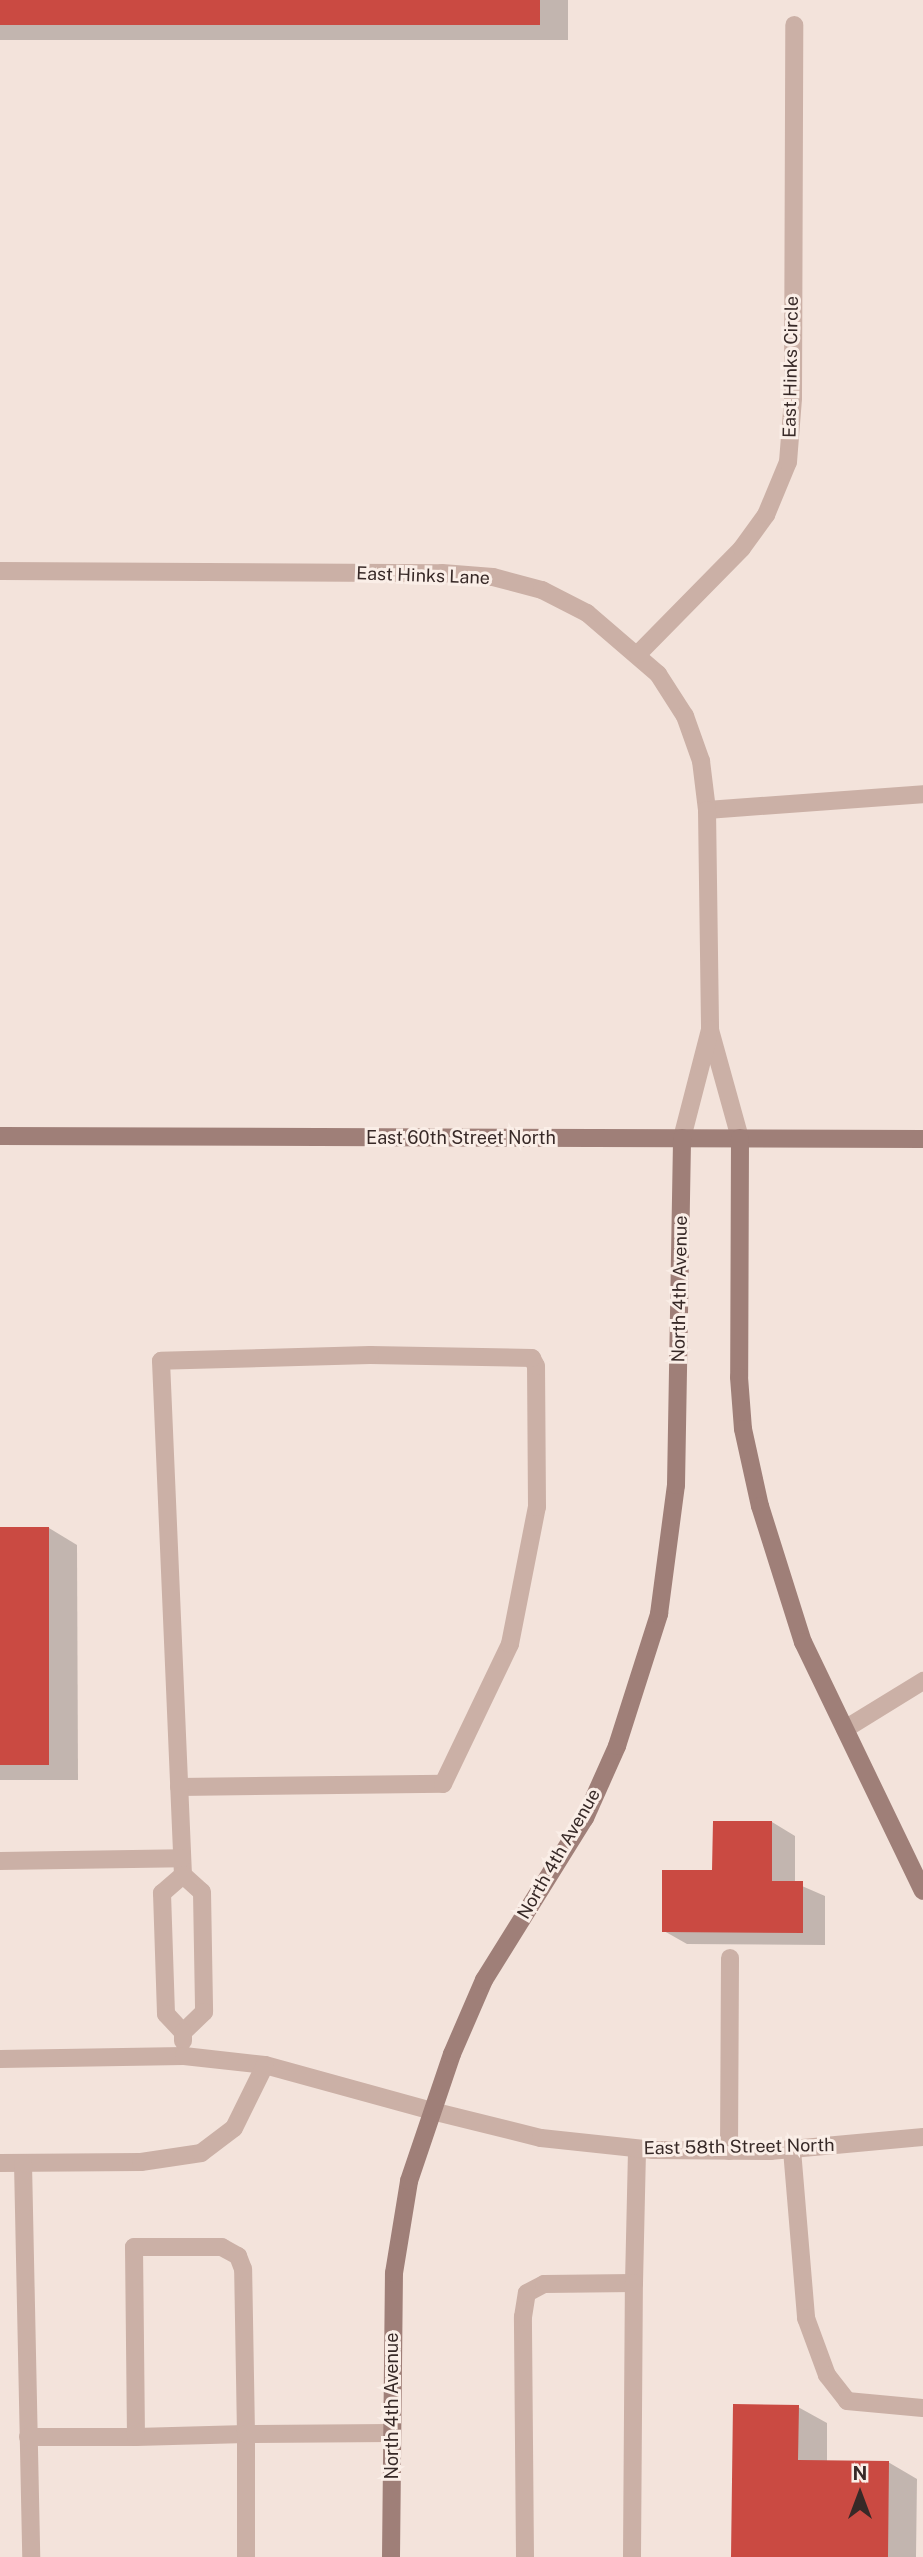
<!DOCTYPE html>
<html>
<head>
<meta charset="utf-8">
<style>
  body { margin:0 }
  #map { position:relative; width:923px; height:2557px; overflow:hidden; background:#f3e3db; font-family:"Public Sans",sans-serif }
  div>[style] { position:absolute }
  .shadow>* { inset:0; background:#0003; transform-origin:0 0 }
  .building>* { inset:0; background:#ca4a42; transform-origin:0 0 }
  .lane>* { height:18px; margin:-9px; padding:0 9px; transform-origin:9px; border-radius:9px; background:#cbb0a6 }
  .street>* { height:18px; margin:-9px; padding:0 9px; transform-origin:9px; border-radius:9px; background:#cbb0a6 }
  .secondary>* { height:18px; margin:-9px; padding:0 9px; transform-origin:9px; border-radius:9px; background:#9f7f78 }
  span { translate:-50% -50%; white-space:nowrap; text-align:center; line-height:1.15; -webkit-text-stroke:6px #faeee7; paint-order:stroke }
  .street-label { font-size:18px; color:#372927 }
  .north { position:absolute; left:825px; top:2459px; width:70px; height:70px; -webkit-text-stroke:5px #faeee7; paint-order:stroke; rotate:0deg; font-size:19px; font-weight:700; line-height:28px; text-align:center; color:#372927 }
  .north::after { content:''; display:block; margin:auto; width:24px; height:32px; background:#372927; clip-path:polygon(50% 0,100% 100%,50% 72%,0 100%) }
</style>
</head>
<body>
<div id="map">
  <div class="shadow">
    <i style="left:0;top:0;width:568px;height:40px"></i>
    <i style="clip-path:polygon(49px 1528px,77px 1545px,78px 1780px,0 1780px,0 1529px)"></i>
    <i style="clip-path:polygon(772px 1822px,795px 1836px,795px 1883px,825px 1896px,825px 1945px,687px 1944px,664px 1931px,714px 1872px)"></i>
    <i style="clip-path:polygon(798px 2407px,827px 2423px,827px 2462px,888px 2462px,917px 2479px,916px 2557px,733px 2557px)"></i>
  </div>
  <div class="building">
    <i style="left:0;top:0;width:540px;height:25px"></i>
    <i style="left:0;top:1527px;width:49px;height:238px"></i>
    <i style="clip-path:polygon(713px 1821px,772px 1821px,772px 1881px,803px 1881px,803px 1933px,662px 1932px,662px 1870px,712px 1870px)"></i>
    <i style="clip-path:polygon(733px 2404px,799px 2405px,798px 2460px,889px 2461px,888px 2557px,731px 2557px)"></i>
  </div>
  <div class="lane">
    <i style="left:707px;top:810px;width:217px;rotate:-4.2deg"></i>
    <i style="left:845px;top:1729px;width:92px;rotate:-31.6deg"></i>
    <i style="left:179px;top:1787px;width:264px;rotate:-0.7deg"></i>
    <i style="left:443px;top:1784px;width:155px;rotate:-64.4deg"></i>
    <i style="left:510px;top:1644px;width:140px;rotate:-78.9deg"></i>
    <i style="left:537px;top:1507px;width:141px;rotate:-90.4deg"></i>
    <i style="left:536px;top:1366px;width:9px;rotate:-117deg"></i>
    <i style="left:532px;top:1358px;width:162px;rotate:-178.9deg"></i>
    <i style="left:370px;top:1355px;width:209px;rotate:178.4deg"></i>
    <i style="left:161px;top:1361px;width:514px;rotate:87.55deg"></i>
    <i style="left:183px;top:1875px;width:25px;rotate:42deg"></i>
    <i style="left:202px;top:1892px;width:120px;rotate:89deg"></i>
    <i style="left:204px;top:2012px;width:29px;rotate:136deg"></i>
    <i style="left:0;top:1861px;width:182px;rotate:-0.9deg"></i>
    <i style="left:183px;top:1875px;width:28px;rotate:139deg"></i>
    <i style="left:162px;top:1893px;width:121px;rotate:88.1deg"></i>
    <i style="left:166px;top:2014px;width:25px;rotate:47deg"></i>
    <i style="left:183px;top:2032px;width:9px;rotate:90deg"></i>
    <i style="left:0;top:2059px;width:184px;rotate:-0.9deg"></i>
    <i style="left:184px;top:2056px;width:81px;rotate:6.3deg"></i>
    <i style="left:265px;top:2065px;width:173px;rotate:15.4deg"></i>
    <i style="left:792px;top:2150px;width:169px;rotate:85.2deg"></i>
    <i style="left:806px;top:2318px;width:61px;rotate:69.8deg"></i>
    <i style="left:827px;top:2375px;width:33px;rotate:52deg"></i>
    <i style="left:847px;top:2401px;width:76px;rotate:5.3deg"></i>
    <i style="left:729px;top:2151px;width:193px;rotate:-89.7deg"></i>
    <i style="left:0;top:2163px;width:141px;rotate:-0.4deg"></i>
    <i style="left:141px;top:2162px;width:61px;rotate:-8.5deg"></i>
    <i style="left:201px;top:2153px;width:41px;rotate:-37.1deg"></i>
    <i style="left:234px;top:2128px;width:70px;rotate:-63.8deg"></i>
    <i style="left:23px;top:2163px;width:394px;rotate:88.8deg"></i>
    <i style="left:28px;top:2437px;width:108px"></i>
    <i style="left:136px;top:2437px;width:110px;rotate:-1.6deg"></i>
    <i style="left:246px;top:2434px;width:165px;rotate:-91deg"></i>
    <i style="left:243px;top:2269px;width:14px;rotate:-111deg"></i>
    <i style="left:238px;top:2256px;width:18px;rotate:-151deg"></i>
    <i style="left:222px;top:2247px;width:88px;rotate:180deg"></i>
    <i style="left:134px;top:2247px;width:190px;rotate:89.4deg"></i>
    <i style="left:246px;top:2557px;width:123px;rotate:-90deg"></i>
    <i style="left:246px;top:2434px;width:145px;rotate:-0.4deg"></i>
    <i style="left:525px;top:2557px;width:240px;rotate:-90.5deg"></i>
    <i style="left:523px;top:2317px;width:24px;rotate:-81deg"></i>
    <i style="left:527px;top:2293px;width:19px;rotate:-28deg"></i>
    <i style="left:544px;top:2284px;width:90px;rotate:-0.6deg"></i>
    <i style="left:634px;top:2283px;width:134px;rotate:-88.7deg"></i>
    <i style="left:632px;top:2557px;width:274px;rotate:-89.6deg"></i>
  </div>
  <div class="street">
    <i style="left:0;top:571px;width:442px;rotate:0.3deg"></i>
    <i style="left:442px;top:573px;width:51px;rotate:4.5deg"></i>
    <i style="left:493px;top:577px;width:51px;rotate:14.9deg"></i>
    <i style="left:542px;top:590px;width:51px;rotate:27.1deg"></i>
    <i style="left:587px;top:613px;width:94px;rotate:40.7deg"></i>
    <i style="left:658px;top:674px;width:50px;rotate:57.3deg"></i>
    <i style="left:685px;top:716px;width:48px;rotate:70.4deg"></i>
    <i style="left:701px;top:761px;width:49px;rotate:83deg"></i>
    <i style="left:707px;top:810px;width:220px;rotate:89.2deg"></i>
    <i style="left:710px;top:1030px;width:112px;rotate:74.5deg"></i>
    <i style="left:638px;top:654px;width:148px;rotate:-45.5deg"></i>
    <i style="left:742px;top:548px;width:41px;rotate:-54deg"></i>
    <i style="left:766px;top:515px;width:57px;rotate:-67.5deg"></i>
    <i style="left:788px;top:462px;width:64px;rotate:-85.5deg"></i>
    <i style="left:793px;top:398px;width:373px;rotate:-89.8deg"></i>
    <i style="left:682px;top:1138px;width:112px;rotate:-75.5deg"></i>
    <i style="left:432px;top:2111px;width:112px;rotate:13.9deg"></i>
    <i style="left:541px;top:2138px;width:113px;rotate:6.1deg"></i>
    <i style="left:653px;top:2150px;width:117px;rotate:0.5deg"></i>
    <i style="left:770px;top:2151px;width:154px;rotate:-5.2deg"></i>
  </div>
  <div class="secondary">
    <i style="left:0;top:1136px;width:923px;rotate:0.19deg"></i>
    <i style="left:740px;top:1138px;width:239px;rotate:90.2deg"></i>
    <i style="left:739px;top:1377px;width:52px;rotate:85.6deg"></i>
    <i style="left:743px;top:1429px;width:79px;rotate:77.6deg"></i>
    <i style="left:760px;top:1506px;width:143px;rotate:72.5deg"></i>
    <i style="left:803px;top:1642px;width:276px;rotate:64.3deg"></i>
    <i style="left:391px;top:2557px;width:284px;rotate:-89.4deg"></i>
    <i style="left:394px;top:2273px;width:93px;rotate:-80.7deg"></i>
    <i style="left:409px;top:2181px;width:134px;rotate:-71.3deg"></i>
    <i style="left:452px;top:2054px;width:81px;rotate:-66.6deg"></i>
    <i style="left:484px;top:1980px;width:191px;rotate:-58.1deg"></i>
    <i style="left:585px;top:1818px;width:79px;rotate:-66deg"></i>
    <i style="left:617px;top:1746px;width:139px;rotate:-72.3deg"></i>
    <i style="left:659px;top:1614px;width:130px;rotate:-82.5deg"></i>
    <i style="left:676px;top:1485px;width:347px;rotate:-89deg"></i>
  </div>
  <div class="street-label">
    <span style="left:791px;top:367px;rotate:-89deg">East Hinks Circle</span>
    <span style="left:423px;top:576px;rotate:2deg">East Hinks Lane</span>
    <span style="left:461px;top:1138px">East 60th Street North</span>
    <span style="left:680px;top:1289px;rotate:-89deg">North 4th Avenue</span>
    <span style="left:559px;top:1854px;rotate:-60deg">North 4th Avenue</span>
    <span style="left:739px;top:2147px;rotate:-1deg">East 58th Street North</span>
    <span style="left:392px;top:2406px;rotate:-90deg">North 4th Avenue</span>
  </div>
  <div class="north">N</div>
</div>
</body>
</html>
